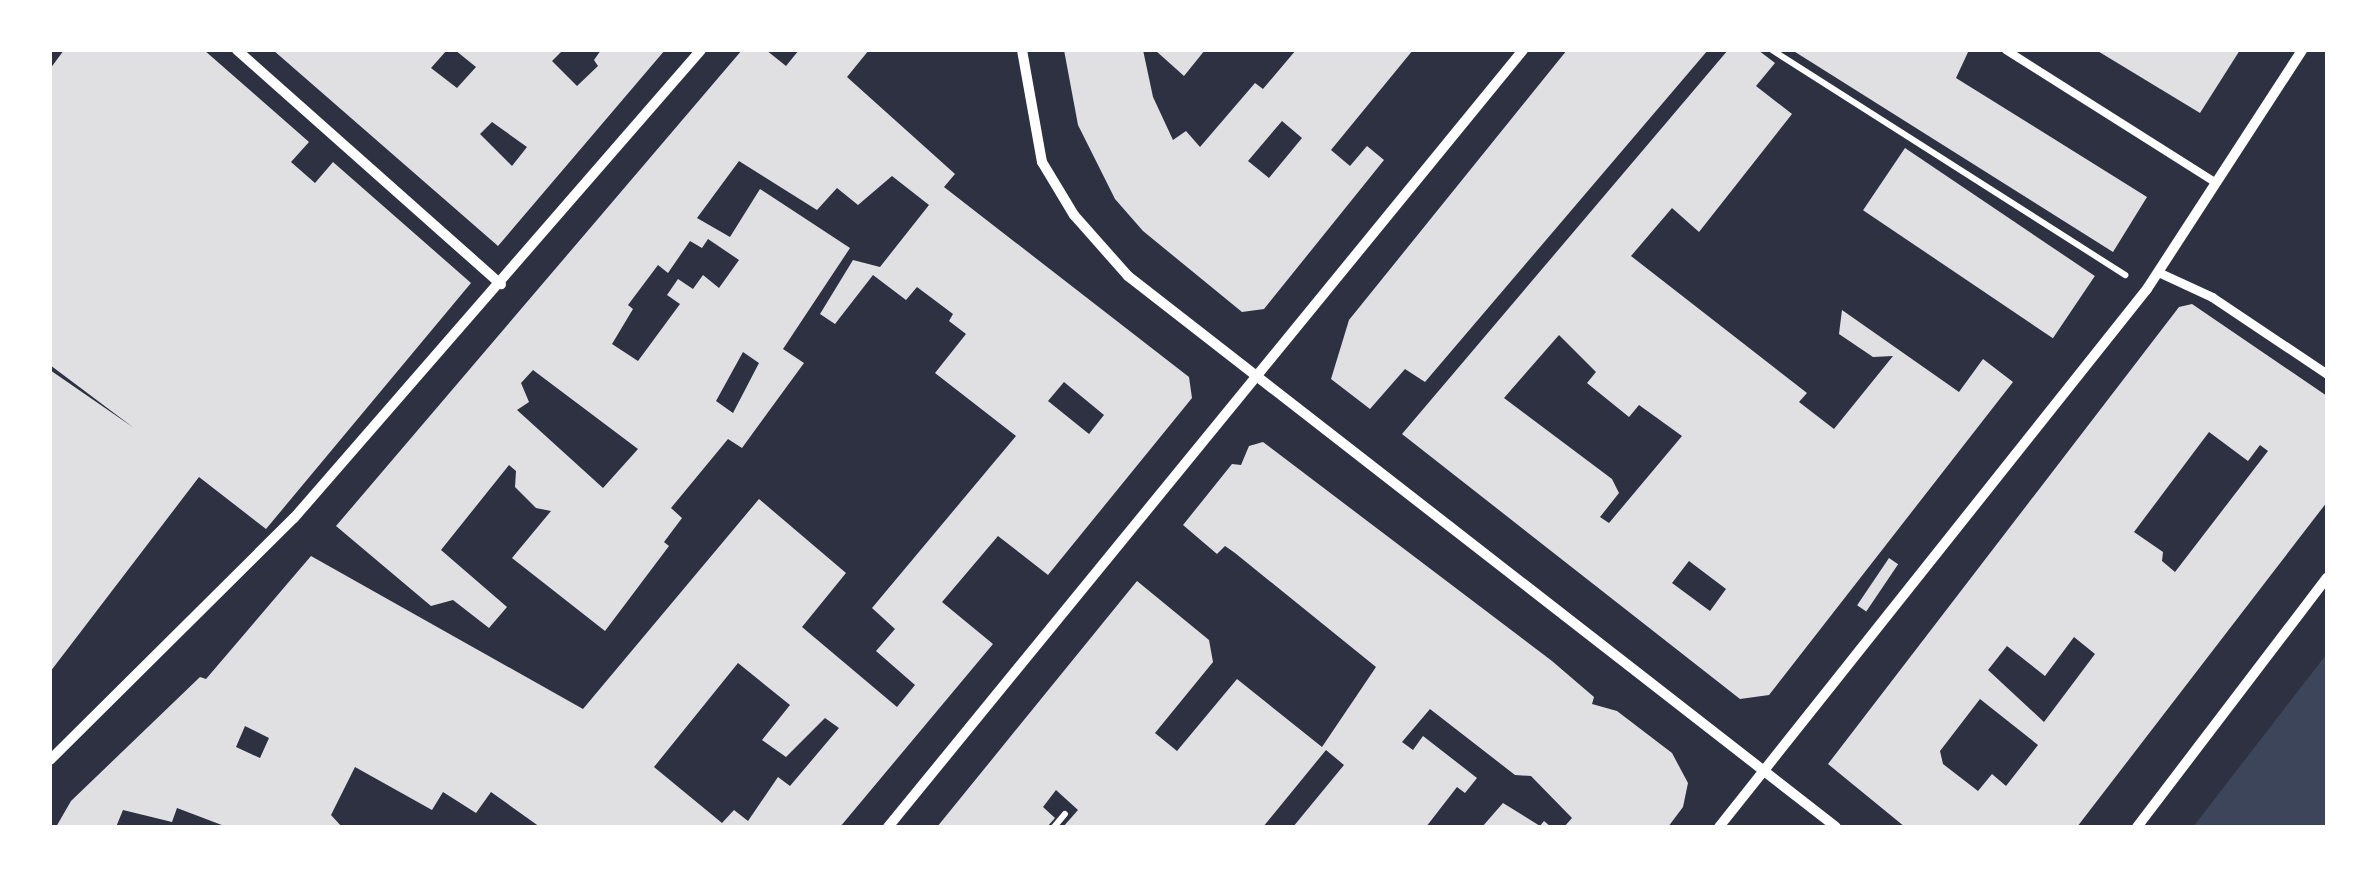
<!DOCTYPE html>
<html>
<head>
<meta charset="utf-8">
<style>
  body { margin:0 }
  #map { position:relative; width:2377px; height:877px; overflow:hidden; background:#2d3142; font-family:"Fira Sans",sans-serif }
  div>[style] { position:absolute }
  .green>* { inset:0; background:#3c4559 }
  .building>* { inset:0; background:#e0e0e3; transform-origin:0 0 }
  .path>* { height:6px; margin:-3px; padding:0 3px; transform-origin:3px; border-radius:3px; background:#fff }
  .service>* { height:8px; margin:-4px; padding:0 4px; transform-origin:4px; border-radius:4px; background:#fff }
  .pedestrian>* { height:9px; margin:-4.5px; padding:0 4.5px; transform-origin:4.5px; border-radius:4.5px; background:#fff }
  .minor>* { height:10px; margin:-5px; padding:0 5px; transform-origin:5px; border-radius:5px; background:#fff }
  span { translate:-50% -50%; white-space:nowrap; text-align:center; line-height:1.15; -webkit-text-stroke:9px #fff; paint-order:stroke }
  .frame { position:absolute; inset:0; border:52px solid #fff; pointer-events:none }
</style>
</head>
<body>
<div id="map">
  <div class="green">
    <i style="clip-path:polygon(2326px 655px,2327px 827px,2193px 827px,2291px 700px)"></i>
  </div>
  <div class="building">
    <i style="clip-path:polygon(64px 50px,204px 50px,309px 142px,291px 162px,315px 183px,333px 162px,471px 283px,266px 529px,199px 477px,50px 672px,50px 370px,134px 428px,50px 365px,50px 69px)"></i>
    <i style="clip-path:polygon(evenodd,273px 50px,447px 50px,431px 68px,457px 88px,476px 67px,455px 50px,563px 50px,552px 61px,577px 86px,598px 66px,594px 60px,601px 50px,665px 50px,498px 246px,273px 50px,492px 122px,527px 147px,512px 166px,480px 134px,492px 122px)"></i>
    <i style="clip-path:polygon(evenodd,742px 50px,766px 50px,786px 66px,799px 50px,869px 50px,847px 77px,955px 174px,944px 187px,1189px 377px,1192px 398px,1048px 575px,998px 536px,942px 602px,993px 644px,840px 827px,540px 827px,491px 792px,476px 813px,443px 792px,432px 810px,355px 767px,331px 815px,342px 827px,227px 827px,177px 808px,172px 822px,123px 810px,116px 827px,56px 827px,71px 801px,200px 677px,206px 679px,311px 556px,583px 709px,759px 499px,846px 573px,802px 627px,897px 707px,915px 685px,876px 651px,895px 629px,872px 608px,1016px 436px,935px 373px,966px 334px,949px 321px,953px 314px,917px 287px,906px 300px,873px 275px,835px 324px,820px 314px,853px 260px,880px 267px,929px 205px,892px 176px,858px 205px,837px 188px,817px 210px,739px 161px,697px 218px,730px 237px,760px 189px,850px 248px,783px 349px,804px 363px,742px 448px,728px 439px,671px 508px,682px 518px,664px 542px,669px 546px,605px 631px,512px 558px,551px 511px,536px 508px,515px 487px,516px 471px,509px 465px,441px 550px,507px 607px,489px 628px,453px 600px,431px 606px,336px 526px,742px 50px,708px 239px,739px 260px,719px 288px,703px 275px,693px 289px,678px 279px,667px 295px,680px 304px,638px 361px,612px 344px,633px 309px,628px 305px,658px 265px,668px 273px,690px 241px,702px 248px,708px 239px,742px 50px,743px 352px,759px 363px,733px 413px,716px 401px,743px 352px,742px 50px,533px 370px,638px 449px,603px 488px,517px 410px,529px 402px,521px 383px,533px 370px,742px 50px,1064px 382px,1104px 415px,1089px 434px,1048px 401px,1064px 382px,742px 50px,738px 663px,790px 705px,762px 740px,786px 757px,825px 718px,839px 728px,790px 786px,778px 777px,748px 821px,734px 810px,722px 823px,654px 767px,738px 663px,742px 50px,245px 726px,269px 738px,260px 758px,236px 747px,245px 726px)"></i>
    <i style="clip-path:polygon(evenodd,1064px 50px,1143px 50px,1153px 97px,1173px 140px,1186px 131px,1200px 147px,1255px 83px,1263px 89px,1296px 50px,1413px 50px,1331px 150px,1350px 166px,1367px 146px,1384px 160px,1264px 309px,1242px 312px,1143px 231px,1115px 199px,1078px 125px,1064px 50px,1282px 121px,1302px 138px,1269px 178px,1248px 161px,1282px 121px)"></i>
    <i style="clip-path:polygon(1155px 50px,1205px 50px,1184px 76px)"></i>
    <i style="clip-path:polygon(1567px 50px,1708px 50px,1425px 382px,1405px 369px,1370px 409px,1331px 379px,1349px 320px)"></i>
    <i style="clip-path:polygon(evenodd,1728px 50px,1758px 50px,1775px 63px,1756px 86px,1792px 114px,1699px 232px,1672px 208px,1631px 256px,1807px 393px,1799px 402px,1834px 429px,1893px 356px,1873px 357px,1839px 334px,1842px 310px,1959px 392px,1983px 359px,2013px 382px,1769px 695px,1740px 699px,1402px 434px,1728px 50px,1559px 335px,1596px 372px,1587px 383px,1629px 417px,1639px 405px,1682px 436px,1609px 523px,1600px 517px,1619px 493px,1612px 479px,1504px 398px,1559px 335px,1728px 50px,1689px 561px,1726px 589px,1710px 611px,1672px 583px,1689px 561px)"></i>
    <i style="clip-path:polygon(1792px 50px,1969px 50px,1956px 78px,2147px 197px,2113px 252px)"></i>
    <i style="clip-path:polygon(2096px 50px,2240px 50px,2200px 113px)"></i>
    <i style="left:1905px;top:148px;width:229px;height:75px;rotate:34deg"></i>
    <i style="clip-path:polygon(evenodd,2192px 304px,2327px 396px,2327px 502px,2077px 827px,1905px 827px,1828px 764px,2179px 307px,2192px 304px,2209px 432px,2248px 461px,2260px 445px,2268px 451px,2175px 572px,2162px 561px,2163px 552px,2134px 532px,2209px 432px,2192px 304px,2074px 637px,2095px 654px,2044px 722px,1988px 670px,2007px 646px,2045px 676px,2074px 637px,2192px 304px,1980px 699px,2038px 745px,2006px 786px,1992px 774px,1978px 791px,1943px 764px,1940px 751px,1980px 699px)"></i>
    <i style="clip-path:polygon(1263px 442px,1552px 661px,1594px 697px,1592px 704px,1617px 711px,1672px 753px,1688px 783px,1683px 807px,1668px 827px,1564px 827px,1572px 818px,1531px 776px,1515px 775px,1430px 709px,1402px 742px,1413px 750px,1423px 736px,1477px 778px,1465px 793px,1457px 787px,1426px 827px,1293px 827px,1344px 765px,1326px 750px,1263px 827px,1063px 827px,1078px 810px,1056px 790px,1043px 807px,1055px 818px,1047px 827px,937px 827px,1137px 581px,1209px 640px,1213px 662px,1155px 733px,1177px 751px,1237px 679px,1322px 747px,1376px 667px,1235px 553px,1225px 546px,1217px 554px,1183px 525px,1232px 464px,1241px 465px,1249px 446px)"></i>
    <i style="left:1889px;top:558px;width:11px;height:57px;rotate:34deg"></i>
    <i style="clip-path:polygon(1503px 803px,1540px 826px,1544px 821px,1551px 827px,1482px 827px)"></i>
  </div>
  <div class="path">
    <i style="left:1772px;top:50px;width:419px;rotate:32.5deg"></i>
    <i style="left:1054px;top:827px;width:17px;rotate:-50deg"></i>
  </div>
  <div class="service">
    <i style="left:2006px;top:50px;width:249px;rotate:32.3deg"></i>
  </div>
  <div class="pedestrian">
    <i style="left:2158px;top:272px;width:60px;rotate:24.8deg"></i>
    <i style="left:2212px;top:297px;width:138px;rotate:33.8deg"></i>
  </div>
  <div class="minor">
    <i style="left:237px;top:50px;width:353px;rotate:41.6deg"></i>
    <i style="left:1022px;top:50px;width:114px;rotate:79.9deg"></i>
    <i style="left:1042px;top:162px;width:62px;rotate:58.9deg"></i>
    <i style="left:1074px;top:215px;width:81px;rotate:48.5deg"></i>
    <i style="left:1128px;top:276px;width:897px;rotate:37.89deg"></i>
    <i style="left:50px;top:760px;width:344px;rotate:-44.8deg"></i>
    <i style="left:294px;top:518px;width:620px;rotate:-48.99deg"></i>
    <i style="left:888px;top:827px;width:1003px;rotate:-50.74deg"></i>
    <i style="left:1719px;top:827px;width:687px;rotate:-51.5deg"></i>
    <i style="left:2147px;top:289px;width:285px;rotate:-57deg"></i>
    <i style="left:2137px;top:827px;width:313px;rotate:-52.7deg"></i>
  </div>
  <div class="frame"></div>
</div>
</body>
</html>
